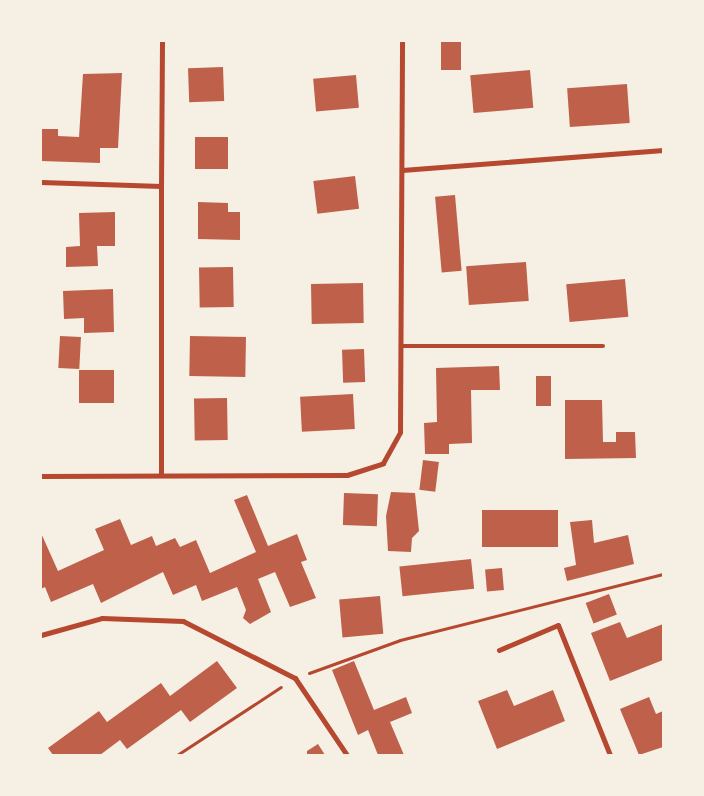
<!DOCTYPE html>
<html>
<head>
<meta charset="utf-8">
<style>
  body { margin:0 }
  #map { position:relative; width:704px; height:796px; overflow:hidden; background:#f6efe4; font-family:Roboto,sans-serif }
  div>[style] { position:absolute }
  .building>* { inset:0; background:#bf614a; transform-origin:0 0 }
  .path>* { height:3px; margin:-1.5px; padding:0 1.5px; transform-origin:1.5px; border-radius:1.5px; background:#b5482f }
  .service>* { height:4px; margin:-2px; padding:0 2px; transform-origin:2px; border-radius:2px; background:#b5482f }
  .minor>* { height:5px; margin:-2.5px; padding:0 2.5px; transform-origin:2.5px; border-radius:2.5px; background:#b5482f }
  span { translate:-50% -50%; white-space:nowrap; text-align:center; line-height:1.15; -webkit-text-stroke:5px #f6efe4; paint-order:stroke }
  .frame { position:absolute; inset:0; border:42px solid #f6efe4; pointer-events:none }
</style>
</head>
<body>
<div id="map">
  <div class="building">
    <i style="left:441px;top:41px;width:20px;height:29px"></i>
    <i style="left:223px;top:67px;width:34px;height:35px;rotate:88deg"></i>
    <i style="left:530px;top:70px;width:38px;height:60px;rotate:85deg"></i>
    <i style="clip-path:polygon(122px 73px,118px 148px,100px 148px,100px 163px,41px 161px,41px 129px,58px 129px,58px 136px,79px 137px,83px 74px)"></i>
    <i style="left:356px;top:75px;width:33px;height:43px;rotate:85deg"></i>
    <i style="left:627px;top:84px;width:39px;height:60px;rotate:86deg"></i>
    <i style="left:195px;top:137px;width:33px;height:32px"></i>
    <i style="left:355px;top:176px;width:33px;height:42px;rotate:83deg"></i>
    <i style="left:455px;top:195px;width:76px;height:20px;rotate:85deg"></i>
    <i style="clip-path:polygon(198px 202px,228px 203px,228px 212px,240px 212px,240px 240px,198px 239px)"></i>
    <i style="clip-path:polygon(115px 212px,115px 246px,97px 246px,98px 266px,66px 267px,66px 247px,80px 246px,79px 213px)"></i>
    <i style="left:526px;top:262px;width:39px;height:60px;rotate:86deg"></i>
    <i style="left:233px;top:267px;width:40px;height:34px;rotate:89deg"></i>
    <i style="left:625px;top:279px;width:38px;height:59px;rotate:85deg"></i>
    <i style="left:363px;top:283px;width:40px;height:52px;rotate:89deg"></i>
    <i style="clip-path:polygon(113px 289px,114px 332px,84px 333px,84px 318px,64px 319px,63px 291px)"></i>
    <i style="left:60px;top:336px;width:21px;height:32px;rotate:3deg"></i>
    <i style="left:190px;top:336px;width:56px;height:40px;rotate:1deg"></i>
    <i style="left:364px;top:349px;width:33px;height:22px;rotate:88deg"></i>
    <i style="clip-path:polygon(499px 366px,500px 390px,471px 390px,472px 443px,449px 444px,449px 454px,425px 454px,424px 423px,437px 422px,436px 368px)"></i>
    <i style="left:79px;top:370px;width:35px;height:33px"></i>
    <i style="left:536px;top:376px;width:15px;height:30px"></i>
    <i style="left:353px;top:394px;width:35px;height:53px;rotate:87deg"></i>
    <i style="left:227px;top:398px;width:42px;height:33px;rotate:89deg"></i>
    <i style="clip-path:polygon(565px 400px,602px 400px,603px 442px,616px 442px,616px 432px,635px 432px,636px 458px,565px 459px)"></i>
    <i style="left:423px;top:460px;width:16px;height:30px;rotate:7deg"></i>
    <i style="clip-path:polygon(391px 492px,415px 493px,419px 531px,412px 538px,411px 552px,388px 551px,386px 516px)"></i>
    <i style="left:344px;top:493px;width:34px;height:32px;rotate:2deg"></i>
    <i style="clip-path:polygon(247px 495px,268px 546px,297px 534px,307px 560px,301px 562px,316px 598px,290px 607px,275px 572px,258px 579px,271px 612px,250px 624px,243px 618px,246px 610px,237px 587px,202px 601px,196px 585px,173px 595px,163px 572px,101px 603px,93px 584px,51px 602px,45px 587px,41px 589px,41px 533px,58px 571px,104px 550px,95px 529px,120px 519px,131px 545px,152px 536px,156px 546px,175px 538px,180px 547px,196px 540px,210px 573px,256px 552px,234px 500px)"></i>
    <i style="left:482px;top:510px;width:76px;height:37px"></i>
    <i style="clip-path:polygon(592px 520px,594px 543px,628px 535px,634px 564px,567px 581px,564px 568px,576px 565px,570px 522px)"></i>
    <i style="left:471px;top:559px;width:30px;height:72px;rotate:84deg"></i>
    <i style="left:502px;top:568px;width:22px;height:17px;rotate:85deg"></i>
    <i style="left:609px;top:594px;width:22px;height:25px;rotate:69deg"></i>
    <i style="left:380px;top:596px;width:38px;height:41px;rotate:85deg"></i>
    <i style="clip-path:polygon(620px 622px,627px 638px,663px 624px,663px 660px,610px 681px,591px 633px)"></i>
    <i style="clip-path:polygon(217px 661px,237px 688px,190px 722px,181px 710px,127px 749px,120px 740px,100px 755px,53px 755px,48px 748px,99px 711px,107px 722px,161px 683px,170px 696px)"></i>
    <i style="clip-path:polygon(354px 661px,374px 710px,406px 697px,412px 713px,390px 722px,404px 755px,378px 755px,368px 730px,358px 735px,332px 670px)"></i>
    <i style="clip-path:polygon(507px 690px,514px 706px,553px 690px,565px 721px,497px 749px,478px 701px)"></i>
    <i style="clip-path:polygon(649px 697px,656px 714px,663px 711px,663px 747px,639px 755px,620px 709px)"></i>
    <i style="clip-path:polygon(318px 744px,325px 755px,307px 755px,307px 751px)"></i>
  </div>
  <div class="path">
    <i style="left:309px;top:673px;width:97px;rotate:-19.9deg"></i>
    <i style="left:400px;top:640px;width:271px;rotate:-14.1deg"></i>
    <i style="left:177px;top:755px;width:124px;rotate:-33.2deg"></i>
  </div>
  <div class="service">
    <i style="left:401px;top:346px;width:202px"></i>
  </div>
  <div class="minor">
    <i style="left:402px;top:170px;width:262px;rotate:-4.4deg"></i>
    <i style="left:41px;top:182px;width:120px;rotate:1.9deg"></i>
    <i style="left:161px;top:186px;width:289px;rotate:90deg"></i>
    <i style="left:161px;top:186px;width:145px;rotate:-89.6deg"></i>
    <i style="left:41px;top:476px;width:306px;rotate:-0.2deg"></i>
    <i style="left:347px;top:475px;width:38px;rotate:-18deg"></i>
    <i style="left:383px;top:463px;width:35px;rotate:-61deg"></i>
    <i style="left:400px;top:432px;width:391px;rotate:-89.7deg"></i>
    <i style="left:41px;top:635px;width:63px;rotate:-15.6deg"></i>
    <i style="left:102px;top:618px;width:81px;rotate:2.1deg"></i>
    <i style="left:183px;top:621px;width:126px;rotate:27deg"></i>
    <i style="left:295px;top:678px;width:93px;rotate:56deg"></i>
    <i style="left:499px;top:650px;width:64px;rotate:-23deg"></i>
    <i style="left:558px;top:625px;width:140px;rotate:68.2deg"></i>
  </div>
  <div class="frame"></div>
</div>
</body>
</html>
